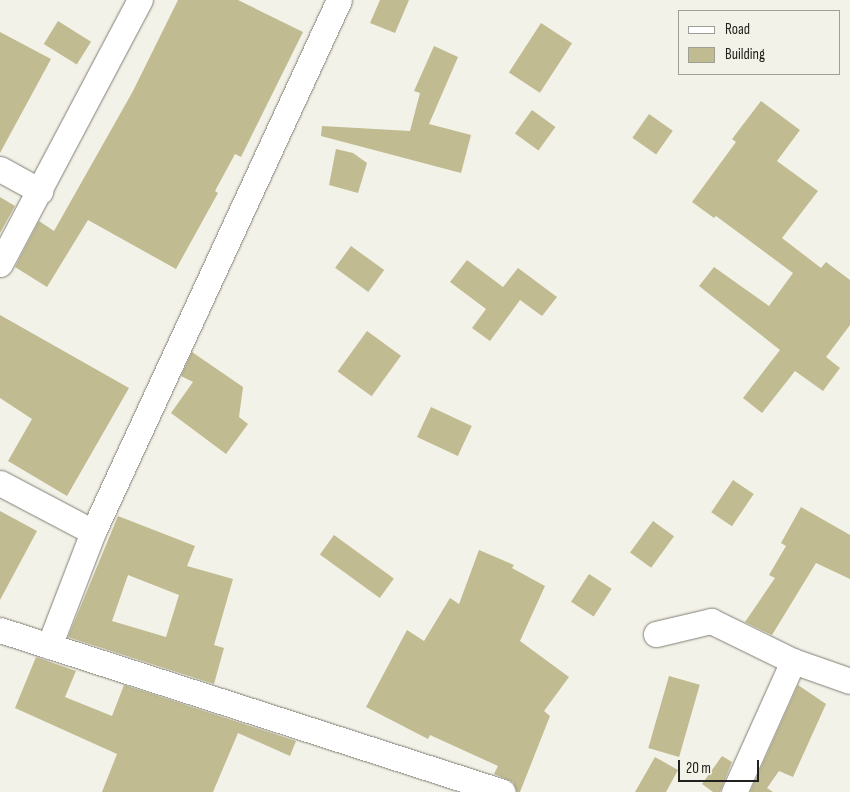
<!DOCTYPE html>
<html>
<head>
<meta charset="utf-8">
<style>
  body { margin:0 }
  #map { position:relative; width:850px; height:792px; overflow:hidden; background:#f3f2e8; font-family:"Sofia Sans Condensed",sans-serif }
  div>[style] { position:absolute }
  .building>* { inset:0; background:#c0bb90; transform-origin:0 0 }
  .roads { filter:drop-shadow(0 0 1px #807f75) drop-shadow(0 0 1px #807f75) }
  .street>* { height:25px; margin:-12.5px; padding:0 12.5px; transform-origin:12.5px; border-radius:12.5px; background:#fff }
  span { translate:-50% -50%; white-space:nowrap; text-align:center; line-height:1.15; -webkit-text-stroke:4px #f3f2e8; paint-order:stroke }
  .legend { position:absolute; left:678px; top:10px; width:162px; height:65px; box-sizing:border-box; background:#f3f2e8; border:1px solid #9f9e97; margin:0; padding:6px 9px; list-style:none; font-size:15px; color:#21211d }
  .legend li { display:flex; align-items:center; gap:10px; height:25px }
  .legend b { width:25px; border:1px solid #9f9e97 }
  .scale { position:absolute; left:678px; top:760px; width:81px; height:22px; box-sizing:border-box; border:2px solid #21211d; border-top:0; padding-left:6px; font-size:15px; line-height:18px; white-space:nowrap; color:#21211d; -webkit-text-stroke:4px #f3f2e8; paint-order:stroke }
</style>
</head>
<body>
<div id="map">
  <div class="building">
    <i style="clip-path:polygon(178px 0,238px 0,303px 32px,241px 157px,235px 154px,215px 191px,218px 193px,176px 269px,88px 220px,47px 287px,15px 267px,39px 221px,54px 231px,133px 91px)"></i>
    <i style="clip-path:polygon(380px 0,409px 0,395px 33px,370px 23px)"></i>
    <i style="left:58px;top:21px;width:39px;height:27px;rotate:32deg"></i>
    <i style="left:541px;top:23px;width:37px;height:59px;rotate:33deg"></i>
    <i style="clip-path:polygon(0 32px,51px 59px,0 153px)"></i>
    <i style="clip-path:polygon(434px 46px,458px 57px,429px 124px,471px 135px,461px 173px,321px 136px,322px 126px,410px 131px,420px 93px,414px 91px)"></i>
    <i style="clip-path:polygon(761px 101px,800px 130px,777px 161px,818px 191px,782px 238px,821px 268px,826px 262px,850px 280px,850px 325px,826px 357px,840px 368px,823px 391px,795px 371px,762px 413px,743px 398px,780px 350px,699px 286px,714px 267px,769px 306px,793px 273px,716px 216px,714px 218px,692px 202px,736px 142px,732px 139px)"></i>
    <i style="left:532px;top:110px;width:29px;height:29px;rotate:36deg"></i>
    <i style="left:649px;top:114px;width:29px;height:29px;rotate:35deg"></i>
    <i style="clip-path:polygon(336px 149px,353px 153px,367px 163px,358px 193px,329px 185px)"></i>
    <i style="clip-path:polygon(0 197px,15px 206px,0 233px)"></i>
    <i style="left:351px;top:246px;width:41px;height:27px;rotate:36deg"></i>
    <i style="clip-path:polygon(467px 260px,503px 287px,518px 268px,557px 297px,542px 316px,520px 300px,490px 341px,472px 328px,486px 309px,450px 282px)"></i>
    <i style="clip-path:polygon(0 315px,129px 388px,67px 496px,8px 461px,32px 419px,0 398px)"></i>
    <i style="left:367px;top:331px;width:42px;height:50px;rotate:36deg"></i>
    <i style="clip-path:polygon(192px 352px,243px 387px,239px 417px,248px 424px,226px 454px,171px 413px,193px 382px,181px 376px)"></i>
    <i style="left:431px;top:407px;width:45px;height:33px;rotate:25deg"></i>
    <i style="left:733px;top:480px;width:25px;height:39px;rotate:34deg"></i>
    <i style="clip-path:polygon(801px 507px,850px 535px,850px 579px,816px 563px,772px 635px,745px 622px,775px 578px,769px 575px,786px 546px,781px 543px)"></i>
    <i style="clip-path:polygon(0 511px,37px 531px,0 600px)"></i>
    <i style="clip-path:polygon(evenodd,118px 516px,195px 546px,187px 566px,233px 579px,214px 645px,224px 648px,214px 684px,68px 637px,118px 516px,128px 575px,179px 595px,166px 637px,112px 621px,128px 575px)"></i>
    <i style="left:653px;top:521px;width:26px;height:39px;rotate:36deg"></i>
    <i style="left:334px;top:535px;width:74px;height:24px;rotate:36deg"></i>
    <i style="clip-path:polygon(479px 550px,514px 565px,512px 568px,545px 586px,520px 641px,569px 677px,544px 711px,550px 716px,520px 792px,517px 792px,513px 782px,494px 774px,498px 766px,430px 735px,428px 739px,366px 707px,407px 630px,424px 641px,450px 598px,459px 604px)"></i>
    <i style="left:589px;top:574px;width:27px;height:33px;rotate:33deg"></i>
    <i style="clip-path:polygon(36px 657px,76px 671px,65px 697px,112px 716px,124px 685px,296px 741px,290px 756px,238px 733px,213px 792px,102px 792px,117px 754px,15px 708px)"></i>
    <i style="left:669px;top:676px;width:32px;height:75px;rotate:16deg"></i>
    <i style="clip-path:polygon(798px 685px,826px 704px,793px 777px,779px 771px,767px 788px,773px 792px,750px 792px)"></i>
    <i style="clip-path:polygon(722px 756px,732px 762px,720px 792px,713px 792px,702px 784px)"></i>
    <i style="clip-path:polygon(655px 757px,678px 770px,666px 792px,635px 792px)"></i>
  </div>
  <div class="roads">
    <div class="street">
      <i style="left:0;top:169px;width:46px;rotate:28.8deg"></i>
      <i style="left:0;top:264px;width:299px;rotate:-62.1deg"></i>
      <i style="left:0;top:483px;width:105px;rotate:27.8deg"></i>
      <i style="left:0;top:630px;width:528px;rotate:17.85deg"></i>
      <i style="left:656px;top:634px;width:57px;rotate:-13.3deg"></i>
      <i style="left:711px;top:621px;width:91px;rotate:26deg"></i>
      <i style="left:793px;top:661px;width:144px;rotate:114.2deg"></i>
      <i style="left:49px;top:646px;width:122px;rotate:-68.9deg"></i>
      <i style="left:93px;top:532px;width:586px;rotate:-65.18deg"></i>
      <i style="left:793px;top:661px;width:60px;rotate:19.3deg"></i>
    </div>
  </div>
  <ul class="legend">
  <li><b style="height:6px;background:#fff"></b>Road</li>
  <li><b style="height:14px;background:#c0bb90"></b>Building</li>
  </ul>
  <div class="scale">20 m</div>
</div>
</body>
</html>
